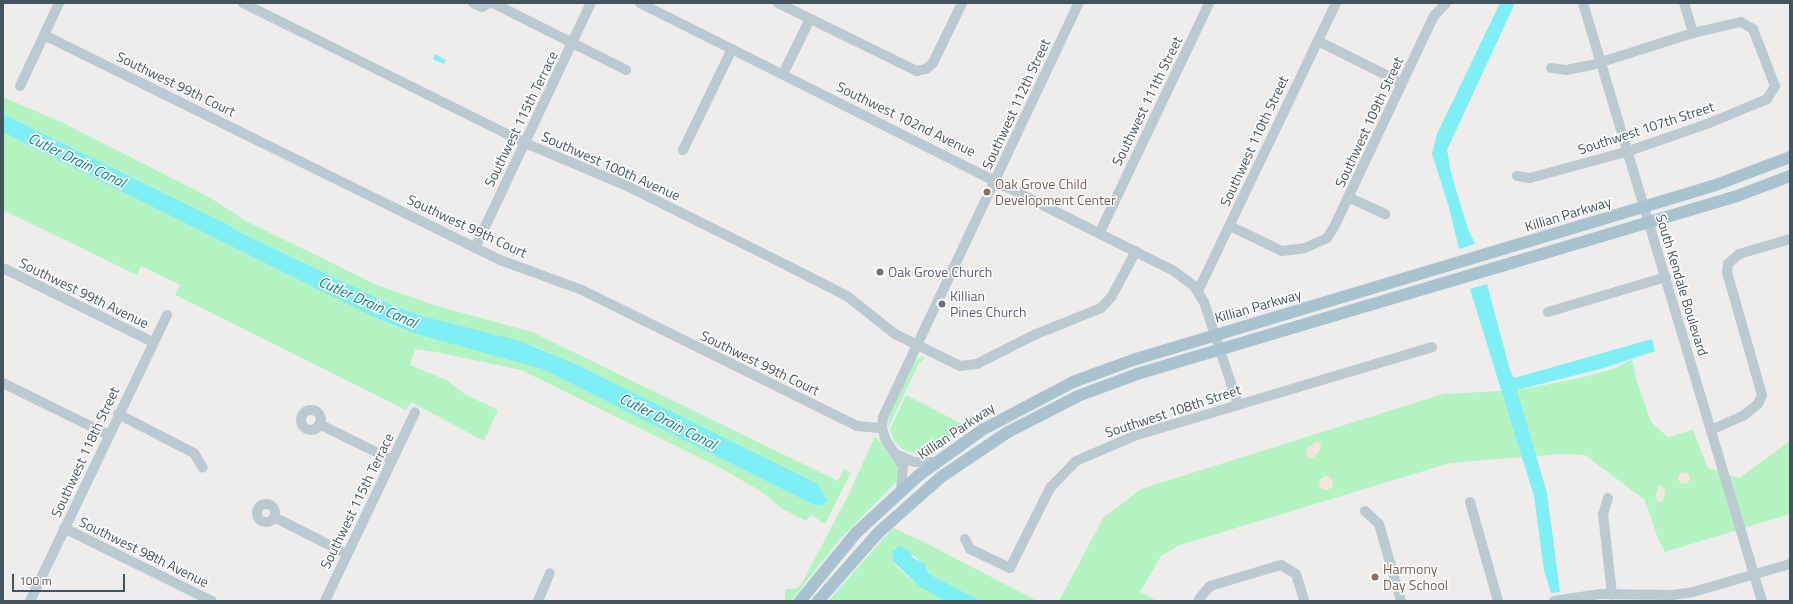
<!DOCTYPE html>
<html>
<head>
<meta charset="utf-8">
<style>
  body { margin:0 }
  #map { position:relative; width:1793px; height:604px; overflow:hidden; background:#efecec; font-family:"Titillium Web",sans-serif }
  div>[style] { position:absolute }
  .green>* { inset:0; background:#b4f3c2 }
  .sand>* { inset:0; background:#f3e7da }
  .round { border-radius:50% }
  .water>* { inset:0; background:#7deff5 }
  .minor>* { height:10px; margin:-5px; padding:0 5px; transform-origin:5px; border-radius:5px; background:#bbcad1 }
  .minor>.ring { margin:-5px; padding:0; box-sizing:content-box; background:none; border:10px solid #bbcad1; border-radius:50% }
  .major>* { height:12px; margin:-6px; padding:0 6px; transform-origin:6px; border-radius:6px; background:#a8c2cf }
  .dots>* { width:11px; height:11px; translate:-50% -50%; box-sizing:border-box; border:2px solid #fff; border-radius:50% }
  span { translate:-50% -50%; white-space:nowrap; text-align:center; line-height:1.15; -webkit-text-stroke:3px #fff; paint-order:stroke }
  .street-label { font-size:14px; color:#43545c }
  .education-label { font-size:14px; color:#785e54 }
  .left { translate:0 -50%; text-align:left }
  .worship-label { font-size:14px; color:#5b616d }
  .water-label { font-size:15px; color:#048389; font-style:italic }
  .frame { position:absolute; inset:0; border:4px solid #43545c; pointer-events:none }
  .scale { position:absolute; left:12px; top:574px; width:113px; height:18px; box-sizing:border-box; border:2px solid #43545c; border-top:0; padding-left:5px; font-size:12px; line-height:14px; white-space:nowrap; color:#43545c; -webkit-text-stroke:3px #fff; paint-order:stroke }
</style>
</head>
<body>
<div id="map">
  <div class="green">
    <i style="clip-path:polygon(3px 97px,61px 122px,209px 197px,246px 221px,377px 285px,434px 305px,532px 332px,838px 481px,844px 469px,851px 473px,825px 524px,811px 515px,806px 521px,781px 508px,762px 492px,721px 468px,521px 370px,436px 352px,415px 349px,410px 365px,446px 380px,466px 395px,498px 410px,484px 441px,411px 402px,406px 410px,175px 295px,180px 285px,141px 266px,137px 275px,3px 210px,3px 132px,392px 325px,542px 369px,812px 504px,820px 506px,828px 501px,818px 484px,537px 347px,402px 310px,237px 231px,229px 225px,3px 114px)"></i>
    <i style="clip-path:polygon(924px 356px,924px 359px,919px 363px,888px 428px,889px 414px,914px 361px)"></i>
    <i style="clip-path:polygon(1632px 359px,1636px 379px,1651px 422px,1668px 437px,1693px 430px,1708px 468px,1739px 478px,1790px 441px,1790px 514px,1665px 552px,1658px 539px,1645px 500px,1585px 455px,1561px 454px,1450px 463px,1180px 545px,1161px 556px,1140px 592px,1157px 601px,1059px 601px,1103px 518px,1141px 489px,1430px 398px,1444px 394px,1519px 390px,1580px 378px,1616px 368px)"></i>
    <i style="clip-path:polygon(906px 395px,966px 426px,926px 456px,902px 449px,894px 440px,890px 429px)"></i>
    <i style="clip-path:polygon(875px 436px,898px 466px,897px 481px,841px 538px,791px 601px,785px 601px,785px 589px,796px 589px,802px 583px,849px 494px)"></i>
    <i style="clip-path:polygon(893px 528px,924px 542px,1037px 601px,981px 601px,929px 574px,924px 563px,900px 546px,892px 551px,893px 561px,897px 567px,920px 587px,944px 601px,828px 601px)"></i>
  </div>
  <div class="sand">
    <i style="clip-path:polygon(1317px 441px,1321px 444px,1320px 450px,1313px 458px,1308px 458px,1306px 449px)"></i>
    <i class="round" style="left:1678px;top:472px;width:12px;height:12px"></i>
    <i class="round" style="left:1319px;top:476px;width:14px;height:14px"></i>
    <i style="clip-path:polygon(1659px 485px,1665px 488px,1664px 499px,1660px 503px,1655px 498px)"></i>
  </div>
  <div class="water">
    <i style="clip-path:polygon(1500px 3px,1515px 3px,1447px 150px,1451px 173px,1468px 229px,1475px 244px,1459px 249px,1449px 207px,1432px 154px,1437px 134px)"></i>
    <i style="clip-path:polygon(435px 54px,446px 60px,444px 64px,433px 59px)"></i>
    <i style="clip-path:polygon(3px 114px,229px 225px,237px 231px,394px 306px,419px 315px,520px 341px,577px 365px,818px 484px,828px 501px,820px 506px,812px 504px,542px 369px,417px 334px,378px 319px,3px 132px)"></i>
    <i style="clip-path:polygon(1487px 284px,1510px 370px,1514px 378px,1652px 339px,1655px 351px,1604px 368px,1517px 390px,1547px 493px,1560px 592px,1551px 593px,1544px 570px,1534px 496px,1470px 289px)"></i>
    <i style="clip-path:polygon(900px 546px,910px 551px,913px 558px,924px 563px,929px 574px,981px 601px,944px 601px,920px 587px,893px 561px,892px 551px)"></i>
  </div>
  <div class="minor">
    <i style="left:243px;top:3px;width:315px;rotate:26.4deg"></i>
    <i style="left:525px;top:143px;width:113px;rotate:22.9deg"></i>
    <i style="left:629px;top:187px;width:178px;rotate:26.4deg"></i>
    <i style="left:788px;top:266px;width:66px;rotate:27deg"></i>
    <i style="left:847px;top:296px;width:61px;rotate:38.4deg"></i>
    <i style="left:895px;top:334px;width:72px;rotate:26.2deg"></i>
    <i style="left:960px;top:366px;width:17px;rotate:-7deg"></i>
    <i style="left:977px;top:364px;width:64px;rotate:-27deg"></i>
    <i style="left:1034px;top:335px;width:72px;rotate:-21.9deg"></i>
    <i style="left:1101px;top:308px;width:16px;rotate:-47deg"></i>
    <i style="left:1112px;top:296px;width:51px;rotate:-61.9deg"></i>
    <i style="left:473px;top:3px;width:10px;rotate:24deg"></i>
    <i style="left:482px;top:7px;width:8px;rotate:-30deg"></i>
    <i style="left:493px;top:3px;width:149px;rotate:26.7deg"></i>
    <i style="left:640px;top:3px;width:597px;rotate:26.65deg"></i>
    <i style="left:1174px;top:271px;width:25px;rotate:37deg"></i>
    <i style="left:1194px;top:286px;width:19px;rotate:58deg"></i>
    <i style="left:1204px;top:302px;width:108px;rotate:71.6deg"></i>
    <i style="left:778px;top:3px;width:155px;rotate:26.1deg"></i>
    <i style="left:917px;top:71px;width:9px;rotate:-13deg"></i>
    <i style="left:926px;top:69px;width:9px;rotate:-41deg"></i>
    <i style="left:933px;top:63px;width:67px;rotate:-64.2deg"></i>
    <i style="left:1583px;top:3px;width:624px;rotate:73.34deg"></i>
    <i style="left:1684px;top:3px;width:31px;rotate:73deg"></i>
    <i style="left:44px;top:35px;width:508px;rotate:26.26deg"></i>
    <i style="left:500px;top:260px;width:87px;rotate:20.1deg"></i>
    <i style="left:582px;top:290px;width:307px;rotate:26.3deg"></i>
    <i style="left:857px;top:426px;width:25px;rotate:5deg"></i>
    <i style="left:1318px;top:41px;width:94px;rotate:26.6deg"></i>
    <i style="left:783px;top:74px;width:61px;rotate:-63.9deg"></i>
    <i style="left:20px;top:86px;width:92px;rotate:-64.8deg"></i>
    <i style="left:683px;top:150px;width:112px;rotate:-64.1deg"></i>
    <i style="left:1517px;top:176px;width:13px;rotate:9deg"></i>
    <i style="left:1530px;top:178px;width:99px;rotate:-15.2deg"></i>
    <i style="left:1626px;top:152px;width:86px;rotate:-19.1deg"></i>
    <i style="left:1707px;top:124px;width:65px;rotate:-22.6deg"></i>
    <i style="left:1767px;top:99px;width:15px;rotate:-58deg"></i>
    <i style="left:1775px;top:86px;width:61px;rotate:-111.1deg"></i>
    <i style="left:1753px;top:29px;width:14px;rotate:-150deg"></i>
    <i style="left:1741px;top:22px;width:49px;rotate:167.1deg"></i>
    <i style="left:1693px;top:33px;width:106px;rotate:162.4deg"></i>
    <i style="left:1592px;top:65px;width:26px;rotate:169deg"></i>
    <i style="left:1566px;top:70px;width:15px;rotate:-172deg"></i>
    <i style="left:1348px;top:197px;width:41px;rotate:24.7deg"></i>
    <i style="left:1230px;top:226px;width:58px;rotate:25.7deg"></i>
    <i style="left:1282px;top:251px;width:23px;rotate:-7deg"></i>
    <i style="left:1305px;top:248px;width:24px;rotate:-24deg"></i>
    <i style="left:1327px;top:238px;width:15px;rotate:-58deg"></i>
    <i style="left:1335px;top:225px;width:231px;rotate:-64.7deg"></i>
    <i style="left:1434px;top:16px;width:18px;rotate:-47deg"></i>
    <i style="left:1100px;top:232px;width:254px;rotate:-64.5deg"></i>
    <i style="left:475px;top:248px;width:271px;rotate:-64.7deg"></i>
    <i style="left:3px;top:268px;width:167px;rotate:26.3deg"></i>
    <i style="left:1198px;top:291px;width:319px;rotate:-64.4deg"></i>
    <i style="left:1548px;top:312px;width:123px;rotate:-16.5deg"></i>
    <i style="left:3px;top:383px;width:117px;rotate:26.3deg"></i>
    <i class="ring" style="left:301px;top:410px;width:10px;height:10px"></i>
    <i style="left:118px;top:414px;width:85px;rotate:27.2deg"></i>
    <i style="left:194px;top:453px;width:17px;rotate:59deg"></i>
    <i style="left:319px;top:424px;width:81px;rotate:26.3deg"></i>
    <i style="left:1711px;top:430px;width:35px;rotate:-24deg"></i>
    <i style="left:1743px;top:416px;width:19px;rotate:-39deg"></i>
    <i style="left:1758px;top:404px;width:10px;rotate:-66deg"></i>
    <i style="left:1762px;top:395px;width:128px;rotate:-105.9deg"></i>
    <i style="left:1727px;top:272px;width:8px;rotate:-83deg"></i>
    <i style="left:1728px;top:264px;width:15px;rotate:-42deg"></i>
    <i style="left:1739px;top:254px;width:53px;rotate:-16.4deg"></i>
    <i style="left:898px;top:455px;width:17px;rotate:24deg"></i>
    <i style="left:914px;top:462px;width:22px"></i>
    <i style="left:901px;top:490px;width:24px;rotate:-85deg"></i>
    <i style="left:903px;top:466px;width:30px;rotate:-124deg"></i>
    <i style="left:886px;top:441px;width:14px;rotate:-107deg"></i>
    <i style="left:882px;top:428px;width:11px;rotate:-85deg"></i>
    <i style="left:883px;top:417px;width:458px;rotate:-64.7deg"></i>
    <i style="left:1608px;top:498px;width:17px;rotate:107deg"></i>
    <i style="left:1603px;top:514px;width:81px;rotate:83.6deg"></i>
    <i style="left:1470px;top:502px;width:103px;rotate:74.2deg"></i>
    <i class="ring" style="left:257px;top:504px;width:8px;height:8px"></i>
    <i style="left:1365px;top:511px;width:19px;rotate:43deg"></i>
    <i style="left:1379px;top:524px;width:80px;rotate:74.1deg"></i>
    <i style="left:274px;top:517px;width:82px;rotate:26.9deg"></i>
    <i style="left:64px;top:528px;width:165px;rotate:26.3deg"></i>
    <i style="left:965px;top:539px;width:11px;rotate:63deg"></i>
    <i style="left:970px;top:549px;width:44px;rotate:25.4deg"></i>
    <i style="left:1010px;top:568px;width:89px;rotate:-63.4deg"></i>
    <i style="left:1050px;top:488px;width:37px;rotate:-46deg"></i>
    <i style="left:1076px;top:461px;width:63px;rotate:-23.3deg"></i>
    <i style="left:1134px;top:436px;width:311px;rotate:-16.6deg"></i>
    <i style="left:1199px;top:599px;width:17px;rotate:-50deg"></i>
    <i style="left:1210px;top:586px;width:74px;rotate:-16.5deg"></i>
    <i style="left:1281px;top:565px;width:17px;rotate:31deg"></i>
    <i style="left:1296px;top:574px;width:28px;rotate:73deg"></i>
    <i style="left:30px;top:601px;width:317px;rotate:-64.4deg"></i>
    <i style="left:325px;top:601px;width:209px;rotate:-64.5deg"></i>
    <i style="left:538px;top:601px;width:30px;rotate:-67deg"></i>
    <i style="left:1554px;top:601px;width:47px;rotate:-8.7deg"></i>
    <i style="left:1600px;top:594px;width:72px;rotate:0.8deg"></i>
    <i style="left:1672px;top:595px;width:21px;rotate:-8deg"></i>
    <i style="left:1693px;top:592px;width:101px;rotate:-16.1deg"></i>
  </div>
  <div class="major">
    <i style="left:800px;top:601px;width:88px;rotate:-50.5deg"></i>
    <i style="left:856px;top:533px;width:86px;rotate:-42.6deg"></i>
    <i style="left:919px;top:475px;width:77px;rotate:-35.5deg"></i>
    <i style="left:982px;top:430px;width:103px;rotate:-27.8deg"></i>
    <i style="left:1073px;top:382px;width:67px;rotate:-20.1deg"></i>
    <i style="left:1136px;top:359px;width:602px;rotate:-16.69deg"></i>
    <i style="left:1713px;top:186px;width:82px;rotate:-20.6deg"></i>
    <i style="left:818px;top:601px;width:92px;rotate:-48.5deg"></i>
    <i style="left:879px;top:532px;width:83px;rotate:-41.6deg"></i>
    <i style="left:941px;top:477px;width:81px;rotate:-33.9deg"></i>
    <i style="left:1008px;top:432px;width:79px;rotate:-27.2deg"></i>
    <i style="left:1078px;top:396px;width:63px;rotate:-20.4deg"></i>
    <i style="left:1137px;top:374px;width:626px;rotate:-16.52deg"></i>
    <i style="left:1737px;top:196px;width:57px;rotate:-20.7deg"></i>
  </div>
  <div class="dots">
    <i style="left:987px;top:192px;background:#8d6e63"></i>
    <i style="left:880px;top:272px;background:#6b7280"></i>
    <i style="left:942px;top:304px;background:#6b7280"></i>
    <i style="left:1375px;top:577px;background:#8d6e63"></i>
  </div>
  <div class="street-label">
    <span style="left:176px;top:84px;rotate:26deg">Southwest 99th Court</span>
    <span style="left:1147px;top:101px;rotate:-64deg">Southwest 111th Street</span>
    <span style="left:1016px;top:104px;rotate:-65deg">Southwest 112th Street</span>
    <span style="left:521px;top:119px;rotate:-64deg">Southwest 115th Terrace</span>
    <span style="left:906px;top:119px;rotate:26deg">Southwest 102nd Avenue</span>
    <span style="left:1369px;top:122px;rotate:-65deg">Southwest 109th Street</span>
    <span style="left:1646px;top:128px;rotate:-18deg">Southwest 107th Street</span>
    <span style="left:1254px;top:141px;rotate:-65deg">Southwest 110th Street</span>
    <span style="left:611px;top:166px;rotate:24deg">Southwest 100th Avenue</span>
    <span style="left:1568px;top:214px;rotate:-17deg">Killian Parkway</span>
    <span style="left:467px;top:226px;rotate:25deg">Southwest 99th Court</span>
    <span style="left:1682px;top:285px;rotate:73deg">South Kendale Boulevard</span>
    <span style="left:84px;top:293px;rotate:26deg">Southwest 99th Avenue</span>
    <span style="left:1258px;top:306px;rotate:-16deg">Killian Parkway</span>
    <span style="left:760px;top:363px;rotate:26deg">Southwest 99th Court</span>
    <span style="left:1173px;top:411px;rotate:-18deg">Southwest 108th Street</span>
    <span style="left:956px;top:431px;rotate:-34deg">Killian Parkway</span>
    <span style="left:85px;top:452px;rotate:-65deg">Southwest 118th Street</span>
    <span style="left:357px;top:501px;rotate:-64deg">Southwest 115th Terrace</span>
    <span style="left:144px;top:552px;rotate:26deg">Southwest 98th Avenue</span>
  </div>
  <div class="education-label">
    <span class="left" style="left:995px;top:192px">Oak Grove Child<br>Development Center</span>
    <span class="left" style="left:1383px;top:577px">Harmony<br>Day School</span>
  </div>
  <div class="worship-label">
    <span class="left" style="left:888px;top:272px">Oak Grove Church</span>
    <span class="left" style="left:950px;top:304px">Killian<br>Pines Church</span>
  </div>
  <div class="water-label">
    <span style="left:77px;top:160px;rotate:26deg">Cutler Drain Canal</span>
    <span style="left:368px;top:302px;rotate:24deg">Cutler Drain Canal</span>
    <span style="left:668px;top:421px;rotate:27deg">Cutler Drain Canal</span>
  </div>
  <div class="frame"></div>
  <div class="scale">100 m</div>
</div>
</body>
</html>
